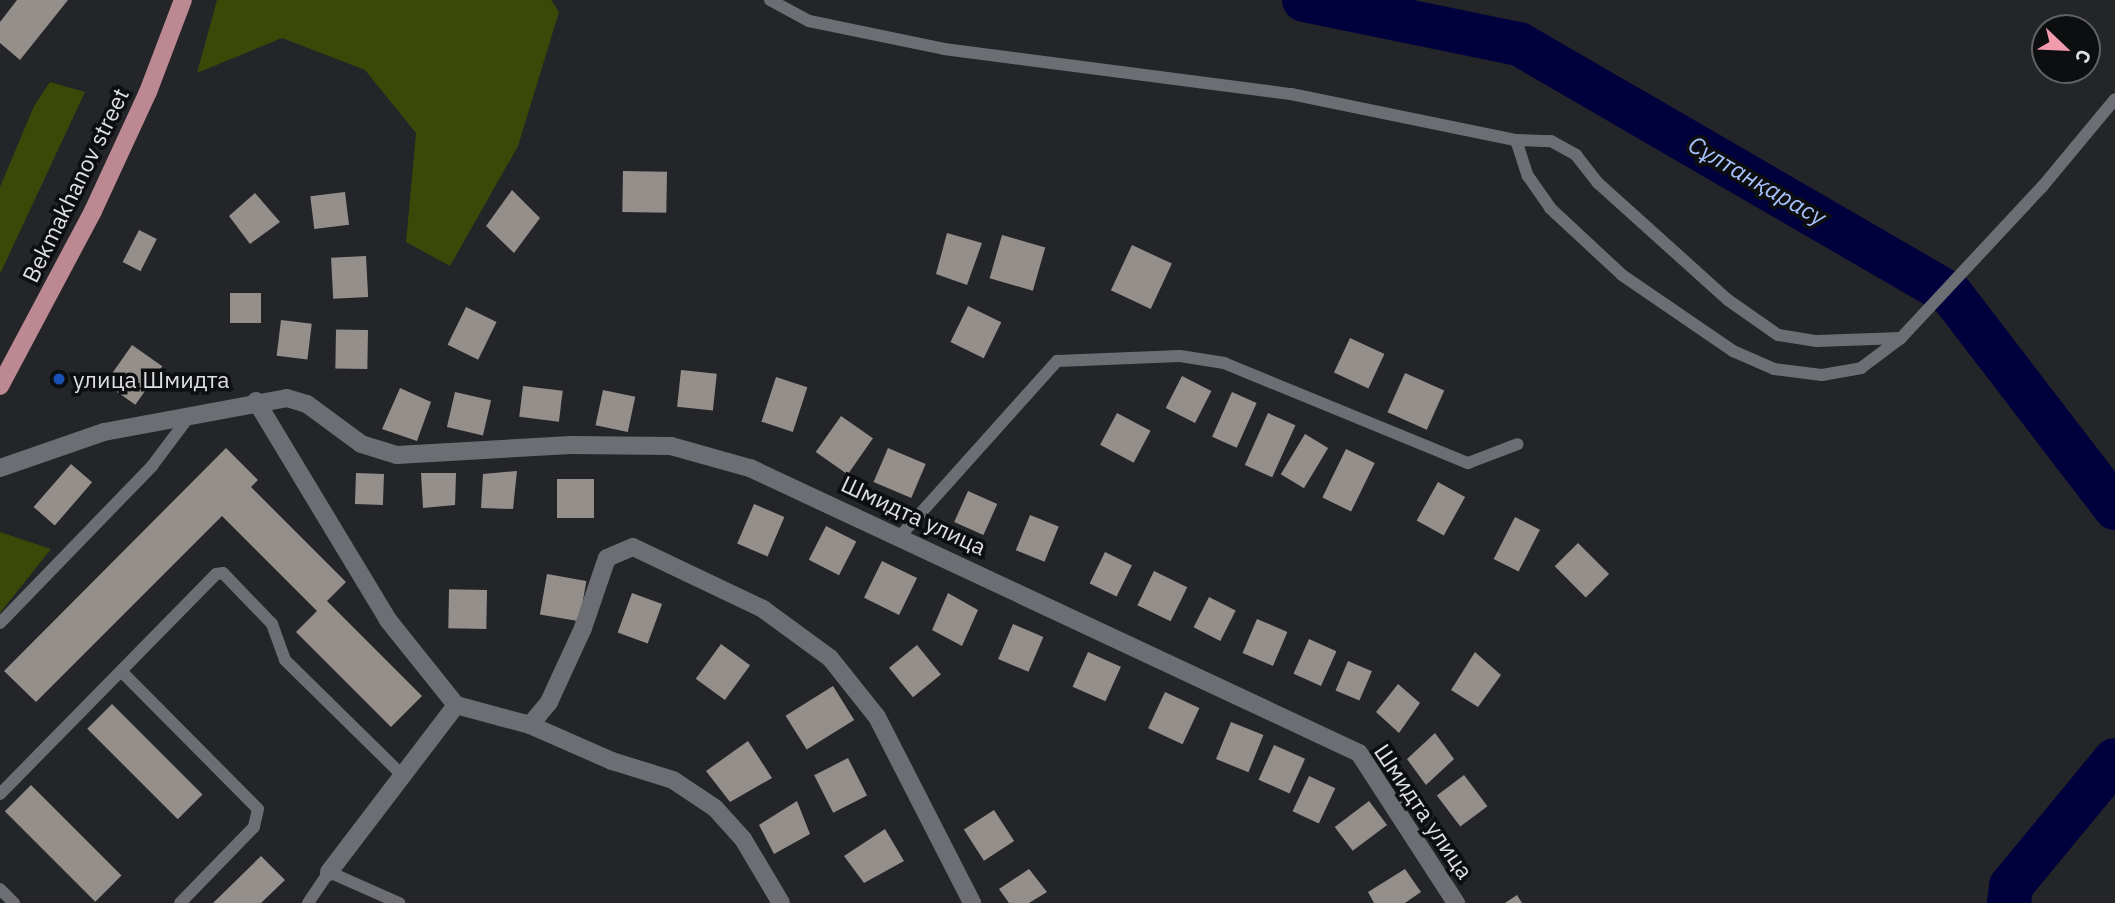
<!DOCTYPE html>
<html>
<head>
<meta charset="utf-8">
<style>
  body { margin:0 }
  #map { position:relative; width:2115px; height:903px; overflow:hidden; background:#232529; font-family:"IBM Plex Sans",sans-serif }
  div>[style] { position:absolute }
  .green>* { inset:0; background:#3c4808 }
  .river>* { height:44px; margin:-22px; padding:0 22px; transform-origin:22px; border-radius:22px; background:#00003d }
  .building>* { inset:0; background:#948f8b; transform-origin:0 0 }
  .lane>* { height:12px; margin:-6px; padding:0 6px; transform-origin:6px; border-radius:6px; background:#6c6e73 }
  .street>* { height:18px; margin:-9px; padding:0 9px; transform-origin:9px; border-radius:9px; background:#6c6e73 }
  .primary>* { height:18px; margin:-9px; padding:0 9px; transform-origin:9px; border-radius:9px; background:#bc8892 }
  .dots>* { width:19px; height:19px; translate:-50% -50%; box-sizing:border-box; border:4px solid #0d0e10; border-radius:50% }
  span { translate:-50% -50%; white-space:nowrap; text-align:center; line-height:1.15; -webkit-text-stroke:7px #0d0e10; paint-order:stroke }
  .street-label { font-size:23px; color:#dedfe2 }
  .poi-label { font-size:23px; color:#dedfe2 }
  .left { translate:0 -50%; text-align:left }
  .water-label { font-size:24px; color:#a6c2fc; font-style:italic }
  .north { position:absolute; left:2031px; top:14px; width:70px; height:70px; box-sizing:border-box; background:#0d0e10; border:2px solid #616264; border-radius:50%; rotate:113deg; font-size:19px; font-weight:700; line-height:28px; text-align:center; color:#dedfe2 }
  .north::after { content:''; display:block; margin:auto; width:24px; height:32px; background:#f29aae; clip-path:polygon(50% 0,100% 100%,50% 72%,0 100%) }
</style>
</head>
<body>
<div id="map">
  <div class="green">
    <i style="clip-path:polygon(217px 0,551px 0,559px 12px,518px 146px,450px 266px,406px 242px,416px 133px,365px 70px,282px 38px,197px 73px)"></i>
    <i style="clip-path:polygon(50px 82px,85px 92px,0 274px,0 187px,34px 106px)"></i>
    <i style="clip-path:polygon(0 532px,51px 549px,0 613px)"></i>
  </div>
  <div class="river">
    <i style="left:1304px;top:0;width:219px;rotate:11.6deg"></i>
    <i style="left:1519px;top:44px;width:499px;rotate:30.1deg"></i>
    <i style="left:1951px;top:294px;width:270px;rotate:52.5deg"></i>
    <i style="left:2009px;top:903px;width:17px;rotate:-83deg"></i>
    <i style="left:2011px;top:886px;width:163px;rotate:-50.5deg"></i>
  </div>
  <div class="building">
    <i style="clip-path:polygon(17px 0,68px 0,20px 60px,0 43px,0 22px)"></i>
    <i style="left:623px;top:171px;width:44px;height:41px;rotate:1deg"></i>
    <i style="clip-path:polygon(512px 190px,540px 218px,514px 253px,486px 226px)"></i>
    <i style="left:345px;top:192px;width:33px;height:35px;rotate:83deg"></i>
    <i style="clip-path:polygon(255px 193px,280px 222px,250px 244px,229px 216px)"></i>
    <i style="left:139px;top:230px;width:20px;height:36px;rotate:27deg"></i>
    <i style="clip-path:polygon(947px 233px,982px 243px,967px 285px,936px 274px)"></i>
    <i style="left:1002px;top:235px;width:45px;height:45px;rotate:16deg"></i>
    <i style="left:1132px;top:245px;width:44px;height:50px;rotate:25deg"></i>
    <i style="left:366px;top:256px;width:41px;height:35px;rotate:87deg"></i>
    <i style="left:261px;top:293px;width:30px;height:31px;rotate:90deg"></i>
    <i style="left:968px;top:306px;width:37px;height:40px;rotate:26deg"></i>
    <i style="left:466px;top:307px;width:34px;height:42px;rotate:26deg"></i>
    <i style="left:281px;top:320px;width:31px;height:36px;rotate:7deg"></i>
    <i style="left:368px;top:330px;width:39px;height:32px;rotate:91deg"></i>
    <i style="left:1350px;top:338px;width:38px;height:38px;rotate:25deg"></i>
    <i style="left:132px;top:345px;width:37px;height:47px;rotate:35deg"></i>
    <i style="left:681px;top:370px;width:36px;height:37px;rotate:6deg"></i>
    <i style="left:1405px;top:373px;width:43px;height:43px;rotate:24deg"></i>
    <i style="left:1182px;top:376px;width:33px;height:36px;rotate:27deg"></i>
    <i style="left:776px;top:377px;width:33px;height:47px;rotate:18deg"></i>
    <i style="left:523px;top:386px;width:40px;height:31px;rotate:7deg"></i>
    <i style="clip-path:polygon(400px 388px,431px 402px,417px 441px,382px 429px)"></i>
    <i style="left:603px;top:390px;width:33px;height:36px;rotate:12deg"></i>
    <i style="left:455px;top:392px;width:37px;height:36px;rotate:13deg"></i>
    <i style="left:1232px;top:392px;width:27px;height:49px;rotate:24deg"></i>
    <i style="left:1117px;top:413px;width:38px;height:36px;rotate:28deg"></i>
    <i style="left:1268px;top:413px;width:30px;height:57px;rotate:24deg"></i>
    <i style="left:841px;top:416px;width:39px;height:44px;rotate:35deg"></i>
    <i style="left:1305px;top:434px;width:27px;height:47px;rotate:31deg"></i>
    <i style="clip-path:polygon(226px 448px,258px 480px,251px 487px,346px 582px,327px 601px,422px 696px,391px 727px,296px 632px,317px 611px,222px 516px,36px 702px,4px 671px)"></i>
    <i style="left:888px;top:448px;width:41px;height:37px;rotate:23deg"></i>
    <i style="left:1346px;top:449px;width:32px;height:54px;rotate:26deg"></i>
    <i style="left:71px;top:464px;width:28px;height:57px;rotate:41deg"></i>
    <i style="clip-path:polygon(517px 471px,513px 509px,481px 508px,483px 474px)"></i>
    <i style="left:356px;top:473px;width:28px;height:31px;rotate:2deg"></i>
    <i style="clip-path:polygon(421px 473px,456px 473px,455px 505px,423px 508px)"></i>
    <i style="left:557px;top:479px;width:37px;height:39px"></i>
    <i style="left:1438px;top:482px;width:31px;height:44px;rotate:29deg"></i>
    <i style="left:968px;top:491px;width:32px;height:34px;rotate:24deg"></i>
    <i style="left:754px;top:504px;width:33px;height:43px;rotate:23deg"></i>
    <i style="left:1030px;top:515px;width:31px;height:38px;rotate:22deg"></i>
    <i style="left:1515px;top:517px;width:28px;height:47px;rotate:27deg"></i>
    <i style="left:826px;top:526px;width:34px;height:38px;rotate:27deg"></i>
    <i style="left:1578px;top:543px;width:44px;height:33px;rotate:45deg"></i>
    <i style="left:1105px;top:552px;width:30px;height:35px;rotate:26deg"></i>
    <i style="left:882px;top:561px;width:39px;height:41px;rotate:26deg"></i>
    <i style="left:1154px;top:571px;width:37px;height:38px;rotate:26deg"></i>
    <i style="left:547px;top:574px;width:40px;height:41px;rotate:10deg"></i>
    <i style="left:487px;top:590px;width:39px;height:38px;rotate:91deg"></i>
    <i style="left:632px;top:593px;width:32px;height:42px;rotate:20deg"></i>
    <i style="clip-path:polygon(948px 593px,978px 610px,962px 646px,932px 630px)"></i>
    <i style="left:1209px;top:597px;width:30px;height:34px;rotate:27deg"></i>
    <i style="left:1257px;top:619px;width:33px;height:37px;rotate:23deg"></i>
    <i style="left:1013px;top:624px;width:33px;height:38px;rotate:23deg"></i>
    <i style="left:1309px;top:639px;width:30px;height:38px;rotate:24deg"></i>
    <i style="left:721px;top:644px;width:36px;height:43px;rotate:36deg"></i>
    <i style="left:917px;top:645px;width:38px;height:36px;rotate:51deg"></i>
    <i style="left:1088px;top:652px;width:36px;height:38px;rotate:24deg"></i>
    <i style="clip-path:polygon(1475px 652px,1501px 675px,1478px 707px,1451px 690px)"></i>
    <i style="left:1348px;top:661px;width:26px;height:32px;rotate:23deg"></i>
    <i style="clip-path:polygon(1398px 684px,1420px 703px,1399px 733px,1376px 712px)"></i>
    <i style="left:833px;top:686px;width:40px;height:56px;rotate:58deg"></i>
    <i style="left:1165px;top:692px;width:38px;height:40px;rotate:25deg"></i>
    <i style="left:112px;top:704px;width:128px;height:35px;rotate:45deg"></i>
    <i style="left:1231px;top:722px;width:35px;height:40px;rotate:22deg"></i>
    <i style="clip-path:polygon(1435px 733px,1454px 759px,1426px 785px,1407px 759px)"></i>
    <i style="clip-path:polygon(748px 741px,772px 778px,730px 802px,706px 771px)"></i>
    <i style="left:1274px;top:745px;width:34px;height:38px;rotate:24deg"></i>
    <i style="left:848px;top:758px;width:42px;height:38px;rotate:63deg"></i>
    <i style="left:1464px;top:775px;width:39px;height:34px;rotate:53deg"></i>
    <i style="left:1309px;top:776px;width:29px;height:39px;rotate:25deg"></i>
    <i style="left:31px;top:785px;width:128px;height:37px;rotate:45deg"></i>
    <i style="clip-path:polygon(797px 801px,810px 834px,774px 854px,759px 825px)"></i>
    <i style="left:1369px;top:801px;width:30px;height:43px;rotate:53deg"></i>
    <i style="left:994px;top:810px;width:37px;height:36px;rotate:57deg"></i>
    <i style="clip-path:polygon(885px 829px,904px 861px,864px 883px,844px 856px)"></i>
    <i style="clip-path:polygon(261px 856px,285px 880px,261px 903px,213px 903px)"></i>
    <i style="clip-path:polygon(1029px 869px,1047px 892px,1029px 903px,1009px 903px,999px 889px)"></i>
    <i style="clip-path:polygon(1405px 869px,1421px 892px,1405px 903px,1374px 903px,1368px 892px)"></i>
    <i style="clip-path:polygon(1517px 895px,1522px 903px,1505px 903px)"></i>
  </div>
  <div class="lane">
    <i style="left:770px;top:0;width:44px;rotate:28.3deg"></i>
    <i style="left:809px;top:21px;width:138px;rotate:11.7deg"></i>
    <i style="left:944px;top:49px;width:350px;rotate:7.4deg"></i>
    <i style="left:1291px;top:94px;width:230px;rotate:11.6deg"></i>
    <i style="left:1516px;top:140px;width:35px;rotate:2deg"></i>
    <i style="left:1551px;top:141px;width:29px;rotate:29deg"></i>
    <i style="left:1576px;top:155px;width:36px;rotate:52deg"></i>
    <i style="left:1598px;top:183px;width:175px;rotate:42deg"></i>
    <i style="left:1728px;top:300px;width:61px;rotate:35deg"></i>
    <i style="left:1778px;top:335px;width:39px;rotate:9deg"></i>
    <i style="left:1817px;top:341px;width:84px;rotate:-2deg"></i>
    <i style="left:1516px;top:140px;width:38px;rotate:72deg"></i>
    <i style="left:1528px;top:176px;width:39px;rotate:55deg"></i>
    <i style="left:1550px;top:208px;width:98px;rotate:42.9deg"></i>
    <i style="left:1622px;top:275px;width:135px;rotate:34.4deg"></i>
    <i style="left:1733px;top:351px;width:45px;rotate:23.7deg"></i>
    <i style="left:1774px;top:369px;width:48px;rotate:7.1deg"></i>
    <i style="left:1822px;top:375px;width:40px;rotate:-10deg"></i>
    <i style="left:1861px;top:368px;width:50px;rotate:-36.9deg"></i>
    <i style="left:1901px;top:338px;width:207px;rotate:-47deg"></i>
    <i style="left:2042px;top:187px;width:114px;rotate:-50.3deg"></i>
    <i style="left:901px;top:535px;width:234px;rotate:-48.1deg"></i>
    <i style="left:1057px;top:361px;width:123px;rotate:-2.3deg"></i>
    <i style="left:1180px;top:356px;width:45px;rotate:9deg"></i>
    <i style="left:1224px;top:363px;width:264px;rotate:22.3deg"></i>
    <i style="left:1468px;top:463px;width:53px;rotate:-20.8deg"></i>
    <i style="left:0;top:623px;width:219px;rotate:-45.9deg"></i>
    <i style="left:152px;top:466px;width:65px;rotate:-53.1deg"></i>
    <i style="left:121px;top:671px;width:194px;rotate:45.2deg"></i>
    <i style="left:258px;top:809px;width:18px;rotate:103deg"></i>
    <i style="left:254px;top:827px;width:106px;rotate:134.2deg"></i>
    <i style="left:0;top:794px;width:308px;rotate:-45.5deg"></i>
    <i style="left:216px;top:574px;width:7px;rotate:-8deg"></i>
    <i style="left:223px;top:573px;width:71px;rotate:46.1deg"></i>
    <i style="left:272px;top:624px;width:38px;rotate:70deg"></i>
    <i style="left:285px;top:660px;width:163px;rotate:44.5deg"></i>
    <i style="left:0;top:889px;width:20px;rotate:45deg"></i>
    <i style="left:308px;top:903px;width:37px;rotate:-56deg"></i>
    <i style="left:329px;top:872px;width:77px;rotate:23.9deg"></i>
  </div>
  <div class="street">
    <i style="left:256px;top:401px;width:256px;rotate:58.9deg"></i>
    <i style="left:388px;top:620px;width:109px;rotate:51.3deg"></i>
    <i style="left:456px;top:705px;width:77px;rotate:15.1deg"></i>
    <i style="left:530px;top:725px;width:90px;rotate:23.7deg"></i>
    <i style="left:612px;top:761px;width:64px;rotate:17.3deg"></i>
    <i style="left:673px;top:780px;width:50px;rotate:33.7deg"></i>
    <i style="left:715px;top:808px;width:42px;rotate:47.9deg"></i>
    <i style="left:743px;top:839px;width:74px;rotate:59.3deg"></i>
    <i style="left:0;top:468px;width:110px;rotate:-19.1deg"></i>
    <i style="left:104px;top:432px;width:186px;rotate:-10.5deg"></i>
    <i style="left:287px;top:398px;width:21px;rotate:17deg"></i>
    <i style="left:307px;top:404px;width:67px;rotate:36.5deg"></i>
    <i style="left:361px;top:444px;width:38px;rotate:17deg"></i>
    <i style="left:397px;top:455px;width:174px;rotate:-3.3deg"></i>
    <i style="left:571px;top:445px;width:100px;rotate:0.6deg"></i>
    <i style="left:671px;top:446px;width:82px;rotate:15.6deg"></i>
    <i style="left:750px;top:468px;width:672px;rotate:25.08deg"></i>
    <i style="left:1359px;top:753px;width:179px;rotate:57.1deg"></i>
    <i style="left:530px;top:725px;width:30px;rotate:-50deg"></i>
    <i style="left:549px;top:702px;width:81px;rotate:-65.3deg"></i>
    <i style="left:583px;top:628px;width:74px;rotate:-71.1deg"></i>
    <i style="left:607px;top:558px;width:28px;rotate:-23deg"></i>
    <i style="left:633px;top:547px;width:144px;rotate:25.5deg"></i>
    <i style="left:763px;top:609px;width:83px;rotate:36.2deg"></i>
    <i style="left:830px;top:658px;width:75px;rotate:51.5deg"></i>
    <i style="left:877px;top:717px;width:209px;rotate:62.9deg"></i>
    <i style="left:329px;top:872px;width:210px;rotate:-52.7deg"></i>
  </div>
  <div class="primary">
    <i style="left:0;top:386px;width:198px;rotate:-62deg"></i>
    <i style="left:93px;top:211px;width:131px;rotate:-65.2deg"></i>
    <i style="left:148px;top:92px;width:98px;rotate:-69.2deg"></i>
  </div>
  <div class="dots">
    <i style="left:59px;top:379px;background:#1a4fb4"></i>
  </div>
  <div class="street-label">
    <span style="left:75px;top:185px;rotate:-64deg">Bekmakhanov street</span>
    <span style="left:914px;top:515px;rotate:25deg">Шмидта улица</span>
    <span style="left:1424px;top:811px;rotate:56deg">Шмидта улица</span>
  </div>
  <div class="poi-label">
    <span class="left" style="left:73px;top:379px">улица Шмидта</span>
  </div>
  <div class="water-label">
    <span style="left:1757px;top:181px;rotate:30deg">Сұлтанқарасу</span>
  </div>
  <div class="north">С</div>
</div>
</body>
</html>
